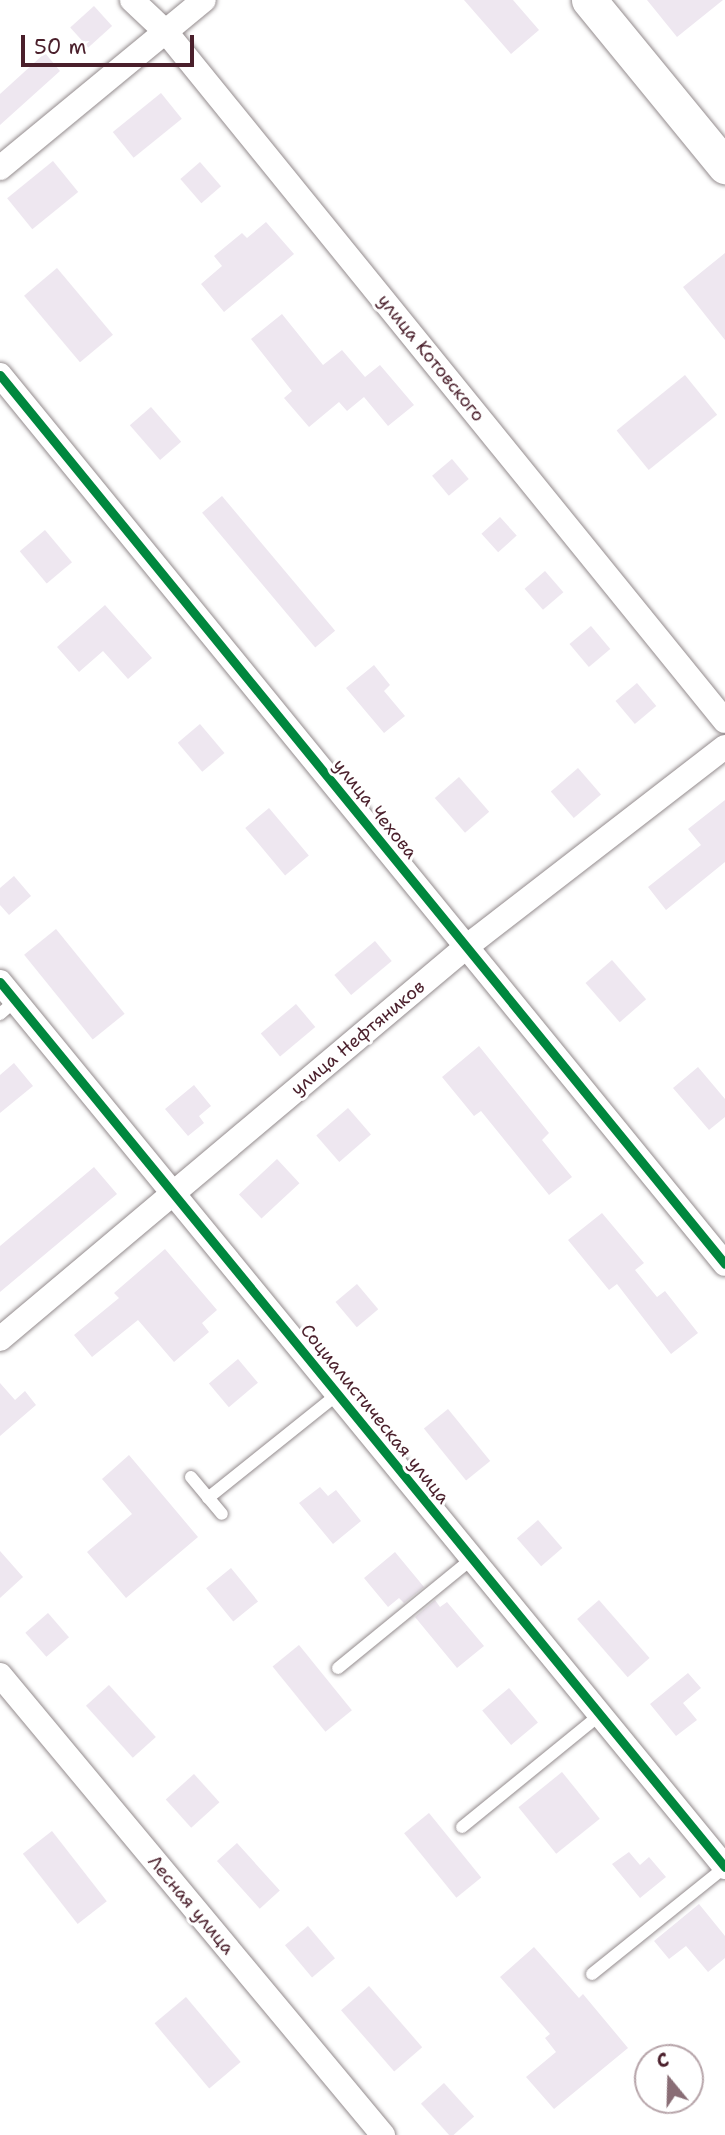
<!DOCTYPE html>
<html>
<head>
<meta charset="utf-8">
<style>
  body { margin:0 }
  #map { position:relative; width:725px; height:2135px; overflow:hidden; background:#fff; font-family:"Shantell Sans",sans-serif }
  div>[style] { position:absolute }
  .building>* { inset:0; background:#eee7f0; transform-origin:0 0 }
  .roads { filter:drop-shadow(0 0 2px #948c8e) drop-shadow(0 0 2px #948c8e) }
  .service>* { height:12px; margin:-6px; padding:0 6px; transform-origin:6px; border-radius:6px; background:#fff }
  .minor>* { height:24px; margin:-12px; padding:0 12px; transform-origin:12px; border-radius:12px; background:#fff }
  .secondary>* { height:35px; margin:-17.5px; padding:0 17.5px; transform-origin:17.5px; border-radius:17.5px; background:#fff }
  .cycleway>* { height:9px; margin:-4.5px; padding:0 4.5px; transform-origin:4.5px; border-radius:4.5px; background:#00873e }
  span { translate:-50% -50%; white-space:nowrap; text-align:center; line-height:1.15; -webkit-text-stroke:6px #fff; paint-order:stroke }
  .street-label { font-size:18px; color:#4a1f2b }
  .north { position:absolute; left:634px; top:2044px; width:70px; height:70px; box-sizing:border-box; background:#fff; border:2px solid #b7a5aa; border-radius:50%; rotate:341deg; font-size:19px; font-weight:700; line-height:28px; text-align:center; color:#4a1f2b }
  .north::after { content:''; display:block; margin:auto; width:24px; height:32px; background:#896d75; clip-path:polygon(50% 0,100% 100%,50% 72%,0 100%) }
  .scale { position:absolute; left:21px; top:35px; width:173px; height:32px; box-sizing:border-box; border:4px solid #4a1f2b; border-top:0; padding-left:9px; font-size:21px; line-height:24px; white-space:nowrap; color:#4a1f2b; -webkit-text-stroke:5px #fff; paint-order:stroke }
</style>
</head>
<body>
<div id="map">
  <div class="building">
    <i style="clip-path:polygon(464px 0,513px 0,539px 30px,511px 54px)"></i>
    <i style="clip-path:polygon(647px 0,723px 0,677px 37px)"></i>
    <i style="left:94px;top:6px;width:27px;height:32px;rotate:48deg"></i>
    <i style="clip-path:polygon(45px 53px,60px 71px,0 125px,0 94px)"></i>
    <i style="left:161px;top:93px;width:33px;height:62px;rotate:51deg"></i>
    <i style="left:53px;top:161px;width:40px;height:59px;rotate:51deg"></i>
    <i style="left:200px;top:162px;width:32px;height:26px;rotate:49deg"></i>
    <i style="clip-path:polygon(266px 222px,294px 254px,224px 312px,201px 284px,222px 266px,214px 256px,242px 233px,247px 238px)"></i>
    <i style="clip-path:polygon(725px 253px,725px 340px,683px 287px)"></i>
    <i style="left:57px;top:268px;width:87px;height:43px;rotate:50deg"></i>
    <i style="clip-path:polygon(282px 314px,323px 365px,342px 350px,365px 377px,380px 365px,414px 405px,388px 426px,364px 397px,347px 411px,339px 402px,309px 427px,284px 398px,292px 391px,251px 339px)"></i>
    <i style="left:685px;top:375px;width:51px;height:88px;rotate:51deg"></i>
    <i style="left:151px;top:407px;width:46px;height:28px;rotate:49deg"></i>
    <i style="left:452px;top:459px;width:26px;height:26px;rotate:50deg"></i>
    <i style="left:222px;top:496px;width:176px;height:26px;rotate:50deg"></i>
    <i style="left:500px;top:517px;width:25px;height:25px;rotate:48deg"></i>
    <i style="left:45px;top:530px;width:42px;height:33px;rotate:50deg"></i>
    <i style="left:545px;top:571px;width:28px;height:27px;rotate:49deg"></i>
    <i style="clip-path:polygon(105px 605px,152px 658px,128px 679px,103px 651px,79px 672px,57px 647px)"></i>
    <i style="left:591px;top:626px;width:30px;height:28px;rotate:50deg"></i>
    <i style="clip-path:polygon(374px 665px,390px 685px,384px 691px,405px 716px,384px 733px,346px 688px)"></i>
    <i style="left:637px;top:683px;width:30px;height:28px;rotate:50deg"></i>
    <i style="left:200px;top:724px;width:38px;height:29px;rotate:50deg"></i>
    <i style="left:578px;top:768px;width:35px;height:36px;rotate:49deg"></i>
    <i style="left:459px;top:777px;width:46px;height:32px;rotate:49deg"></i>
    <i style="clip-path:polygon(725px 800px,725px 862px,666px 910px,648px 887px,701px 845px,688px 829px)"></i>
    <i style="left:269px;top:808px;width:62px;height:31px;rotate:50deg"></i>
    <i style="clip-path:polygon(14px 876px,31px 896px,9px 915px,0 905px,0 888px)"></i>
    <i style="left:56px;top:929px;width:109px;height:41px;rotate:51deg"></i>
    <i style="left:375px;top:941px;width:26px;height:53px;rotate:50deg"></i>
    <i style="left:612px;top:960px;width:52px;height:35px;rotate:49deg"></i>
    <i style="left:296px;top:1004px;width:30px;height:46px;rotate:50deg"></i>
    <i style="clip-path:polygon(479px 1046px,549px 1133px,542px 1140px,572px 1177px,549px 1195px,481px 1111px,474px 1116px,442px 1077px)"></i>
    <i style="clip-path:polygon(14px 1063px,33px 1086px,0 1113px,0 1075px)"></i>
    <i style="clip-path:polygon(698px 1067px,725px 1099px,725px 1117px,709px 1130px,673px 1088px)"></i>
    <i style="clip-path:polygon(194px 1085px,211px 1106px,199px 1116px,204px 1123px,188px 1136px,165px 1109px)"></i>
    <i style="left:348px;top:1108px;width:35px;height:42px;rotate:49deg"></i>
    <i style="left:277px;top:1159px;width:33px;height:52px;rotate:47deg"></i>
    <i style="clip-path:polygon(94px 1167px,117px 1194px,0 1292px,0 1246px)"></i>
    <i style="clip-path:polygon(602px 1213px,644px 1263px,635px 1270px,657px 1297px,665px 1291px,698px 1333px,671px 1354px,617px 1284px,609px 1290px,568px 1240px)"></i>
    <i style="clip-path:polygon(165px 1249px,217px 1310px,202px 1323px,209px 1332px,174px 1362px,138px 1320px,92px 1357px,74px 1335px,119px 1298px,114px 1293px)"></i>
    <i style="left:357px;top:1284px;width:33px;height:28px;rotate:50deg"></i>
    <i style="left:238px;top:1359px;width:31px;height:38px;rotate:50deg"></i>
    <i style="clip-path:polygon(0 1383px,15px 1400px,25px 1391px,36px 1405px,0 1436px)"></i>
    <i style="left:448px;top:1409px;width:67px;height:31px;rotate:51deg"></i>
    <i style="clip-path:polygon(129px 1455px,198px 1537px,126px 1598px,87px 1552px,132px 1514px,102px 1479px)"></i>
    <i style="clip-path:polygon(320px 1487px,328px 1496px,336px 1490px,361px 1521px,333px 1544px,299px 1503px)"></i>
    <i style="left:538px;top:1520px;width:37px;height:28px;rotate:49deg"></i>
    <i style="clip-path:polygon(0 1551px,23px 1577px,0 1598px)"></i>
    <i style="clip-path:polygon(395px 1552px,424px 1587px,404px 1603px,399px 1598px,388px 1607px,364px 1578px)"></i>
    <i style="left:231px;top:1568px;width:43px;height:32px;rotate:51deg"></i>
    <i style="clip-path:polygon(435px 1600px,440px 1607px,447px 1602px,484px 1646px,457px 1668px,415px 1617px)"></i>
    <i style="left:599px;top:1600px;width:77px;height:29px;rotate:49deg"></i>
    <i style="left:48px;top:1613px;width:32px;height:30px;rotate:49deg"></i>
    <i style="left:299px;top:1645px;width:84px;height:34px;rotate:51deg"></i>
    <i style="clip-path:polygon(688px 1673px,701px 1688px,683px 1703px,697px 1720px,676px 1736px,650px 1704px)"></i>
    <i style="left:109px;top:1685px;width:70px;height:31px;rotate:48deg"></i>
    <i style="left:509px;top:1688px;width:45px;height:35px;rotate:50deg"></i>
    <i style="left:562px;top:1772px;width:60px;height:56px;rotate:51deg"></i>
    <i style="left:194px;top:1774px;width:38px;height:38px;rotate:48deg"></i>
    <i style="left:429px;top:1813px;width:83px;height:32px;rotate:51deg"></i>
    <i style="left:52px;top:1831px;width:89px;height:37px;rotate:52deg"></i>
    <i style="left:237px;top:1843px;width:64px;height:27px;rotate:48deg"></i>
    <i style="clip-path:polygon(629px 1852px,640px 1865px,649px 1857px,666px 1877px,640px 1898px,612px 1864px)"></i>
    <i style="clip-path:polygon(699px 1904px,725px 1936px,725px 1958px,708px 1972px,686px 1946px,669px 1959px,654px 1941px)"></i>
    <i style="left:308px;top:1926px;width:42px;height:30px;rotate:50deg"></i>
    <i style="clip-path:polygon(534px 1947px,579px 1998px,583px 1994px,628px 2048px,554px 2109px,526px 2077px,556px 2052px,545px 2038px,550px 2034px,500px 1977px)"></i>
    <i style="left:369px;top:1986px;width:81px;height:37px;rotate:49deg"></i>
    <i style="left:186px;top:1997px;width:85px;height:41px;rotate:50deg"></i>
    <i style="left:444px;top:2083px;width:45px;height:31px;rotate:48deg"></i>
  </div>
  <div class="roads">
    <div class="service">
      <i style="left:0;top:1014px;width:20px;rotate:-41deg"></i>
      <i style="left:191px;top:1477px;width:48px;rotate:50deg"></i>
      <i style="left:208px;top:1498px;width:166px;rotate:-38.7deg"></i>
      <i style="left:338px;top:1668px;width:174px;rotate:-39.2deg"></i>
      <i style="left:462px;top:1827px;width:178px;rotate:-39.1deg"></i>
      <i style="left:592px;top:1974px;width:171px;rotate:-38.8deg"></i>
    </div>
    <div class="minor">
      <i style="left:132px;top:0;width:47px;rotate:43.3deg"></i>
      <i style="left:166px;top:32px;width:887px;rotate:50.95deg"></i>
      <i style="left:0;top:168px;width:264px;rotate:-39.5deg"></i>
      <i style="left:0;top:375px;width:1147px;rotate:50.8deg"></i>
      <i style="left:0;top:982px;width:1144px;rotate:50.68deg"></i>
      <i style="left:0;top:1339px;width:609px;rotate:-40.07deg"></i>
      <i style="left:466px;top:947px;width:327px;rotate:-37.7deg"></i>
      <i style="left:0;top:1675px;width:599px;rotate:50.22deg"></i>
    </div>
    <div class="secondary">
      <i style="left:589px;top:0;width:215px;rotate:50.7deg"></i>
    </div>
  </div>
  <div class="cycleway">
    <i style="left:0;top:375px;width:1147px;rotate:50.8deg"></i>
    <i style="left:0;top:982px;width:1144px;rotate:50.68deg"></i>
  </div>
  <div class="street-label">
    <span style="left:431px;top:358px;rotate:51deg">улица Котовского</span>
    <span style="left:375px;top:809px;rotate:51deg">улица Чехова</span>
    <span style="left:358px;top:1038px;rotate:-40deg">улица Нефтяников</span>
    <span style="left:375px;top:1414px;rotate:51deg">Социалистическая улица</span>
    <span style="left:191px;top:1905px;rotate:50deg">Лесная улица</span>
  </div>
  <div class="north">С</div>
  <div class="scale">50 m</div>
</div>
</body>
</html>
